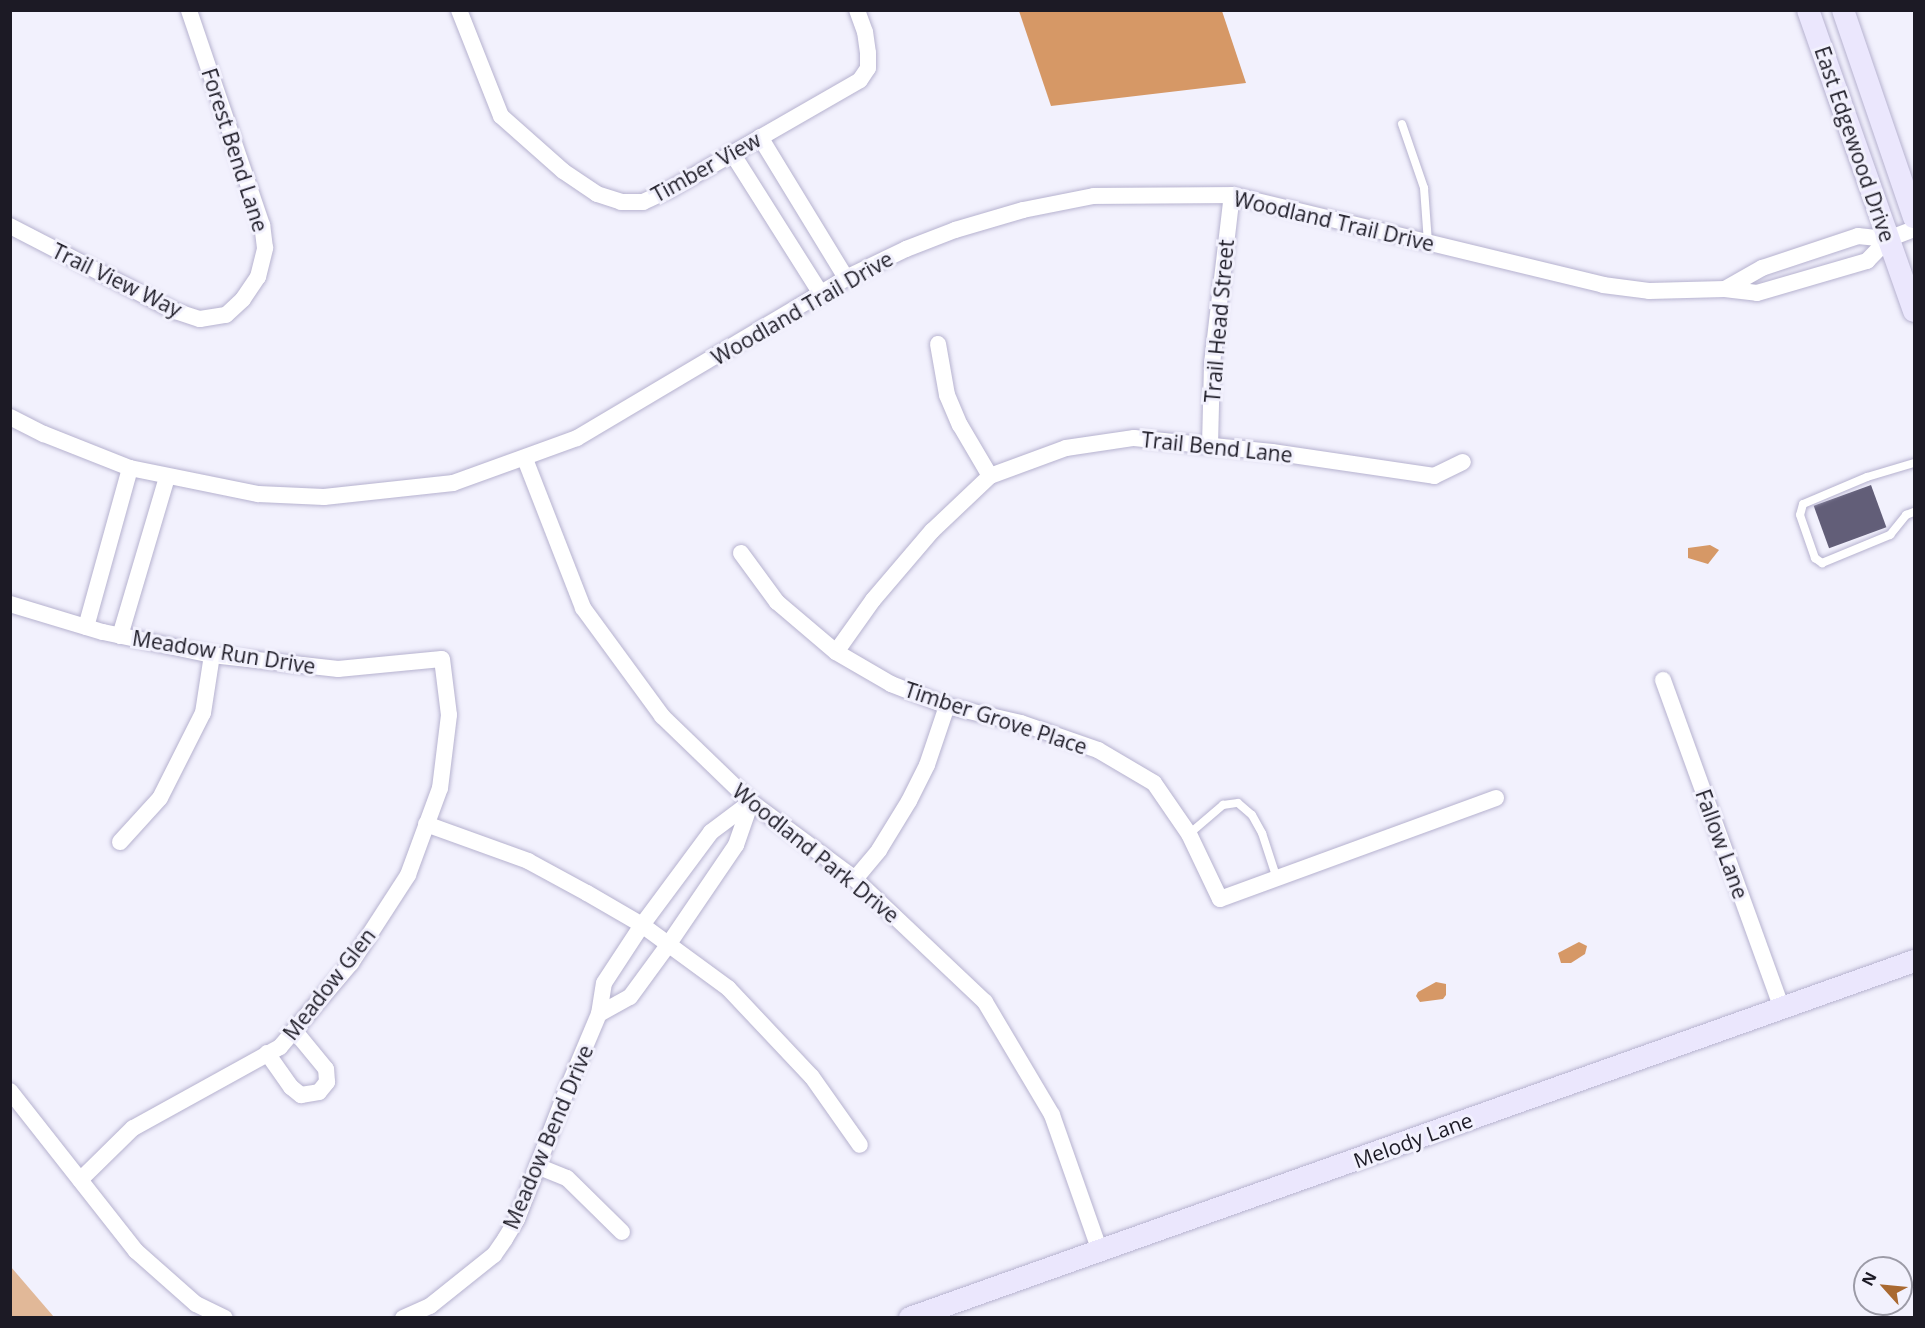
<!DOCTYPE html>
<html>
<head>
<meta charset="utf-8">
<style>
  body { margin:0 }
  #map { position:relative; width:1925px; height:1328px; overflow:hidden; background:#f2f1fd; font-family:"Open Sans",sans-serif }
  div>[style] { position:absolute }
  .green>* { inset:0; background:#e1b898 }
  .water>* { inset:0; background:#d69866 }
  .building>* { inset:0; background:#625e78; transform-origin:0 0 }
  .roads { filter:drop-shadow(0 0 2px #b6b2cf) drop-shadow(0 0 2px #b6b2cf) }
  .lane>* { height:8px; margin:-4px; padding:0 4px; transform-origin:4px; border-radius:4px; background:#fff }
  .street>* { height:16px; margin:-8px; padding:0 8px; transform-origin:8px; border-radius:8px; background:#fff }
  .secondary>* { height:22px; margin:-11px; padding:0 11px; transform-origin:11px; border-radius:11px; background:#ebe7fd }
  span { translate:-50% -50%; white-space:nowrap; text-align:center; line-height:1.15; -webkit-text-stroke:6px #f2f1fd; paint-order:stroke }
  .street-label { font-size:21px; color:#1c1a25 }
  .frame { position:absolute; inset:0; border:12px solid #1c1a25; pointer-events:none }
  .north { position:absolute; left:1853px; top:1256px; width:60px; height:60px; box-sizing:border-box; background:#f2f1fd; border:2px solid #9c9ba7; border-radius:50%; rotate:297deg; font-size:16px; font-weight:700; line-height:24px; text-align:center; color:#1c1a25 }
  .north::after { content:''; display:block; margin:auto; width:21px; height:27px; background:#a96931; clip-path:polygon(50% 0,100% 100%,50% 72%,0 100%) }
</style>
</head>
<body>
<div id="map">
  <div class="green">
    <i style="clip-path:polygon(10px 1267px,11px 1267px,54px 1317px,11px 1317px)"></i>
  </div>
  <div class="water">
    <i style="clip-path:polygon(1019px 11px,1222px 11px,1246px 83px,1051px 106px)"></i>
    <i style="clip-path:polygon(1710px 545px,1719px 550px,1708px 564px,1688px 558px,1688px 548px)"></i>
    <i style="clip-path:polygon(1579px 942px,1587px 946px,1585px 954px,1571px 963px,1561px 963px,1558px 953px)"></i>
    <i style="clip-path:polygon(1436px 982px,1446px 984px,1446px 995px,1443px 999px,1420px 1002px,1416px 996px,1418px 992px)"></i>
  </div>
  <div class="building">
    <i style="left:1871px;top:485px;width:45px;height:61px;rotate:70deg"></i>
  </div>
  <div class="roads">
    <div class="lane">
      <i style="left:1402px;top:124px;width:68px;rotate:71deg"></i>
      <i style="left:1424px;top:188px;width:55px;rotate:85.8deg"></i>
      <i style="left:1914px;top:463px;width:49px;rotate:163.4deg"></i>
      <i style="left:1867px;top:477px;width:69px;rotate:157.1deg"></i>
      <i style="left:1803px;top:504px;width:11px;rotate:105deg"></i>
      <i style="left:1800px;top:515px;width:46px;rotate:70.8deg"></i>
      <i style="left:1815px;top:558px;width:9px;rotate:36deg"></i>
      <i style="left:1822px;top:563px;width:74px;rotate:-22.4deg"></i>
      <i style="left:1890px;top:535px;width:26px;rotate:-51deg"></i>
      <i style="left:1906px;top:515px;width:9px;rotate:-21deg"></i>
      <i style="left:1189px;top:834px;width:45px;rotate:-40.5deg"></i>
      <i style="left:1223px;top:805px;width:15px;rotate:-8deg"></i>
      <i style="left:1238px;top:803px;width:18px;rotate:41deg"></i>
      <i style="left:1252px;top:815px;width:21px;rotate:61deg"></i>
      <i style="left:1262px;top:833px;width:48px;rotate:71.9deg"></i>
    </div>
    <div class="street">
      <i style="left:459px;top:10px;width:114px;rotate:68.4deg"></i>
      <i style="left:501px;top:116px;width:83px;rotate:41.6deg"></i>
      <i style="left:563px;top:171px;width:41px;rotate:34.1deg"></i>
      <i style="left:597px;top:194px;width:25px;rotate:18deg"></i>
      <i style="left:621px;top:202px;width:22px"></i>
      <i style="left:643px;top:202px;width:29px;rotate:-25deg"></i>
      <i style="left:669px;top:190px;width:220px;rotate:-29.9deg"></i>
      <i style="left:860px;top:80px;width:14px;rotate:-56deg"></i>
      <i style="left:868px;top:68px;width:15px;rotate:-90deg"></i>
      <i style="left:868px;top:53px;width:21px;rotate:-98deg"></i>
      <i style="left:865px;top:32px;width:23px;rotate:-110deg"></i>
      <i style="left:760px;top:137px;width:165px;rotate:58.6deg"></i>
      <i style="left:732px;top:153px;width:167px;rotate:57.7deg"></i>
      <i style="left:10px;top:226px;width:186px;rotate:27.3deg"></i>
      <i style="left:175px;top:311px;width:26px;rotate:18deg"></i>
      <i style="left:200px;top:319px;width:26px;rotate:-9deg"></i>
      <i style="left:226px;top:315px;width:23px;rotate:-43deg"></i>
      <i style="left:243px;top:299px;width:27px;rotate:-56deg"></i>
      <i style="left:258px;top:277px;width:30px;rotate:-76deg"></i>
      <i style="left:265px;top:248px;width:23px;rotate:-97deg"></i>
      <i style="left:262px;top:225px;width:227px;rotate:-108.8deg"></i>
      <i style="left:1725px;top:289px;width:43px;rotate:-29.6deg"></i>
      <i style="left:1762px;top:268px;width:101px;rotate:-18.4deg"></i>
      <i style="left:1858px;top:236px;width:30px;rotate:6deg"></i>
      <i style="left:938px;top:344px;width:52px;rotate:80deg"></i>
      <i style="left:947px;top:395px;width:33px;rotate:67deg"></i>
      <i style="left:960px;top:425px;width:59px;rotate:59.5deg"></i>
      <i style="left:10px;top:417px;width:38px;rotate:27deg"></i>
      <i style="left:44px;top:434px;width:92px;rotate:21.6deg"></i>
      <i style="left:130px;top:468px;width:131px;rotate:11.5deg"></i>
      <i style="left:258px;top:494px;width:66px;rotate:2.6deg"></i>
      <i style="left:324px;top:497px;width:130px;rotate:-6.2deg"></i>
      <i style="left:453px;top:483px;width:132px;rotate:-19.9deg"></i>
      <i style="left:577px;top:438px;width:313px;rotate:-30.7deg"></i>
      <i style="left:846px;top:278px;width:67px;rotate:-25.8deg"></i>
      <i style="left:906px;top:249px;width:53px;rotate:-21.2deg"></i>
      <i style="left:955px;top:230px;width:71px;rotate:-16.4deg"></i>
      <i style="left:1023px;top:210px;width:72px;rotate:-11.2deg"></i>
      <i style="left:1094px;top:196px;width:138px;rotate:-0.4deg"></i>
      <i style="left:1232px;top:195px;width:382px;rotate:13.6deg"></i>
      <i style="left:1603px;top:285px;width:46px;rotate:7.4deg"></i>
      <i style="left:1649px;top:291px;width:76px;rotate:-1.5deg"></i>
      <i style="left:1725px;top:289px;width:32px;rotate:7deg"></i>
      <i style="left:1757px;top:293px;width:115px;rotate:-16.2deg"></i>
      <i style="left:1867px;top:261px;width:30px;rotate:-46deg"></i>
      <i style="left:1888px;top:239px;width:28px;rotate:-21deg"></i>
      <i style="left:1210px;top:446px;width:82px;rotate:-88.6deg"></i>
      <i style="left:1212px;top:364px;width:170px;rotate:-83.3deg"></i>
      <i style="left:525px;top:459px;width:160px;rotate:68.7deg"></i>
      <i style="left:583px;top:608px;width:134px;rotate:53.8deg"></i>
      <i style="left:662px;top:716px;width:124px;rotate:44deg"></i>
      <i style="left:751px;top:802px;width:129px;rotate:36.5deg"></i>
      <i style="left:855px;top:879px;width:179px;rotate:43.4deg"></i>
      <i style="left:985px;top:1002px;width:131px;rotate:59.3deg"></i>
      <i style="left:1052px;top:1115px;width:144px;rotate:70.6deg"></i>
      <i style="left:741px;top:553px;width:61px;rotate:53.7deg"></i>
      <i style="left:777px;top:602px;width:77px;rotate:40.3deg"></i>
      <i style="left:836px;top:652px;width:64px;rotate:30.2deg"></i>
      <i style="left:891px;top:684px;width:60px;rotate:21.4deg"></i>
      <i style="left:947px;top:706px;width:76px;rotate:12.9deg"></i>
      <i style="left:1021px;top:723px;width:82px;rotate:19.3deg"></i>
      <i style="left:1098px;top:750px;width:65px;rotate:30.5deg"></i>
      <i style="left:1154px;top:783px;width:62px;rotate:55.5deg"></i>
      <i style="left:1189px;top:834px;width:72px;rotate:64.5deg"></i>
      <i style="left:1220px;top:899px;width:294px;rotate:-20.1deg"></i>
      <i style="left:10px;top:604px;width:97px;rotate:16.8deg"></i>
      <i style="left:103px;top:632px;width:111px;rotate:11.9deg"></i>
      <i style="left:212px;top:655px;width:127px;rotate:6.3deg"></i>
      <i style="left:338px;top:669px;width:104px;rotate:-5.5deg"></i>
      <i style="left:442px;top:659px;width:56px;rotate:82.9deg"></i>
      <i style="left:449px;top:715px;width:74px;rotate:97deg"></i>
      <i style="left:440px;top:788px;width:93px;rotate:110.2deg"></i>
      <i style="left:408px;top:875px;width:105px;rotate:122.9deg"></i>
      <i style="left:351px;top:963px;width:110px;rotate:130.2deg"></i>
      <i style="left:280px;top:1047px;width:168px;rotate:151.1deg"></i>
      <i style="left:133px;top:1128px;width:74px;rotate:135.5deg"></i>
      <i style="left:86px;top:627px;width:165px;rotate:-74.5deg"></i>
      <i style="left:120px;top:636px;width:166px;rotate:-73.5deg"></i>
      <i style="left:836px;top:652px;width:64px;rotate:-54.6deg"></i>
      <i style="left:873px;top:600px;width:91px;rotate:-49.5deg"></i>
      <i style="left:932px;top:531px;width:80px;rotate:-43.5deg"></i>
      <i style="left:990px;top:476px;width:81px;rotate:-20.2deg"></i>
      <i style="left:1066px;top:448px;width:69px;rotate:-8.4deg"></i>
      <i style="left:1134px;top:438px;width:139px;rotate:5.8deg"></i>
      <i style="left:1272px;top:452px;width:164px;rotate:8.4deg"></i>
      <i style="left:1434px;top:476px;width:32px;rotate:-26deg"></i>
      <i style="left:1663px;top:680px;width:350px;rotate:70.1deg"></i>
      <i style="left:426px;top:824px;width:109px;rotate:19.9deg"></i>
      <i style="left:528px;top:861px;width:67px;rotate:28.5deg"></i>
      <i style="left:587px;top:893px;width:64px;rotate:30.2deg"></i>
      <i style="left:642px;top:925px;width:107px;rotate:36.2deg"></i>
      <i style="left:728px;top:988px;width:122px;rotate:46.7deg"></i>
      <i style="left:812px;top:1077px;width:83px;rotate:54.8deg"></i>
      <i style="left:120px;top:842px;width:59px;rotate:-47.7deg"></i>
      <i style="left:160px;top:798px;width:95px;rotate:-63.2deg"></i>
      <i style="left:203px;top:713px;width:59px;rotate:-81.2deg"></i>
      <i style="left:855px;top:879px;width:38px;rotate:-50deg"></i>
      <i style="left:879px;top:850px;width:57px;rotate:-58.5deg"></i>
      <i style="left:909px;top:801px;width:40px;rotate:-63.4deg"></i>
      <i style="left:927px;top:765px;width:62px;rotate:-71.3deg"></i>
      <i style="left:599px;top:1014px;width:35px;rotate:-29deg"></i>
      <i style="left:630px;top:997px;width:64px;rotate:-53.8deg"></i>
      <i style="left:668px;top:945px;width:121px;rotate:-55.8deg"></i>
      <i style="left:736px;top:845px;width:46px;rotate:-70.8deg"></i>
      <i style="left:267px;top:1053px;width:42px;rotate:54.8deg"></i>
      <i style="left:291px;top:1087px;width:13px;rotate:39deg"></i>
      <i style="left:301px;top:1095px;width:18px;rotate:-9deg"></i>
      <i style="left:319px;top:1092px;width:13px;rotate:-51deg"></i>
      <i style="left:327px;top:1082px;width:13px;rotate:-94deg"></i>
      <i style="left:326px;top:1069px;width:50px;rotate:-129.4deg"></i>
      <i style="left:10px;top:1091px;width:204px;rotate:51.8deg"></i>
      <i style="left:136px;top:1251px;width:80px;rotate:41.5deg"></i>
      <i style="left:196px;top:1304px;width:32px;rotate:26deg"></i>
      <i style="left:537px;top:1166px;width:32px;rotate:22deg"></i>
      <i style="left:567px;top:1178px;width:77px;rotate:44.5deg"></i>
      <i style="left:403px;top:1318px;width:30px;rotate:-24deg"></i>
      <i style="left:430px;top:1306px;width:82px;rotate:-38.6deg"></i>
      <i style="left:494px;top:1255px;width:19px;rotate:-55deg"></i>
      <i style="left:505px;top:1239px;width:23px;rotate:-59deg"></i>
      <i style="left:517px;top:1219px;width:136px;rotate:-68.9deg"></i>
      <i style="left:566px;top:1092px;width:85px;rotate:-67.1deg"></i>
      <i style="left:599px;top:1014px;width:31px;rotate:-81deg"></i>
      <i style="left:604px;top:983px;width:69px;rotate:-56.8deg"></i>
      <i style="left:642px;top:925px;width:116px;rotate:-53.4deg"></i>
      <i style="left:711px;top:832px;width:50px;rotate:-36.9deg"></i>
    </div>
    <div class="secondary">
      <i style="left:1808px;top:10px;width:319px;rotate:70.6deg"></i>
      <i style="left:1843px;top:10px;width:219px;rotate:71.1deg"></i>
      <i style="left:910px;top:1318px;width:1066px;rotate:-19.57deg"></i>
    </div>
  </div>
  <div class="street-label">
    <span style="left:1855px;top:144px;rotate:71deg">East Edgewood Drive</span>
    <span style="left:235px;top:150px;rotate:72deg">Forest Bend Lane</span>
    <span style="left:706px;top:167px;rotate:-29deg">Timber View</span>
    <span style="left:1334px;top:221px;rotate:13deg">Woodland Trail Drive</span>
    <span style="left:117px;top:280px;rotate:26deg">Trail View Way</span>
    <span style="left:802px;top:308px;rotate:-30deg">Woodland Trail Drive</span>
    <span style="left:1219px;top:321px;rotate:-85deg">Trail Head Street</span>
    <span style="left:1217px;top:447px;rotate:6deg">Trail Bend Lane</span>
    <span style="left:224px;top:652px;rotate:9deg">Meadow Run Drive</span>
    <span style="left:996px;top:718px;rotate:18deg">Timber Grove Place</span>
    <span style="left:1722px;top:844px;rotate:70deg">Fallow Lane</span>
    <span style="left:816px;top:853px;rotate:39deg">Woodland Park Drive</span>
    <span style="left:329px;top:984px;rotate:-52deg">Meadow Glen</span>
    <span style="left:548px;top:1137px;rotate:-67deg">Meadow Bend Drive</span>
    <span style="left:1413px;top:1140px;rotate:-20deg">Melody Lane</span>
  </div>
  <div class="frame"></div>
  <div class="north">N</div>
</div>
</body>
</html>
